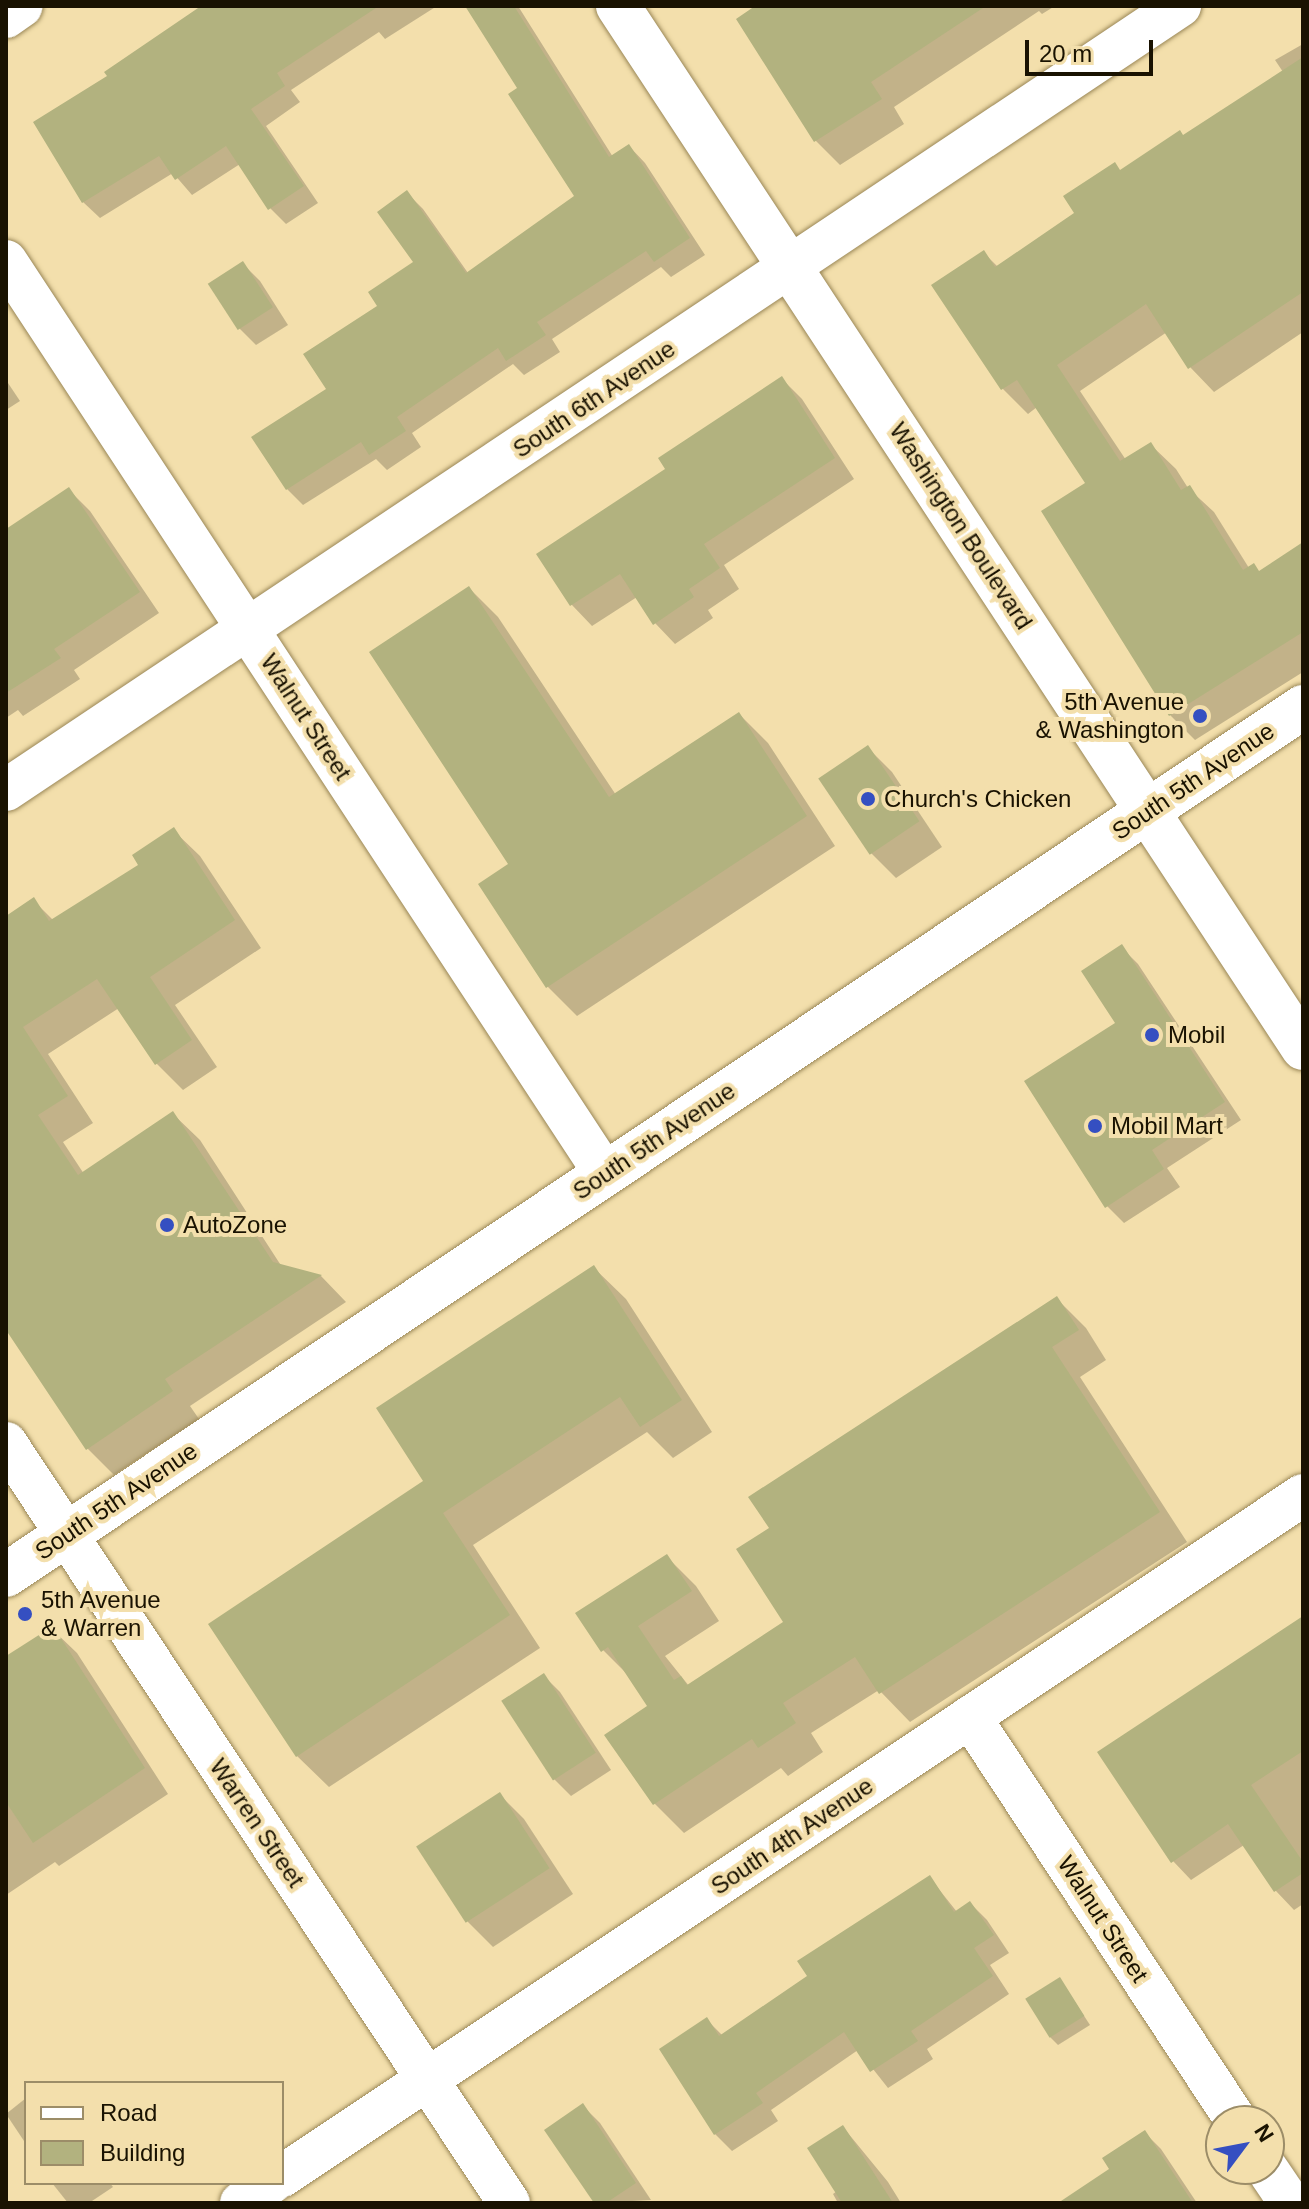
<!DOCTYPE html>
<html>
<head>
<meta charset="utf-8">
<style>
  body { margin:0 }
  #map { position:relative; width:1309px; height:2209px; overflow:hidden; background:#f3dfac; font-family:Helvetica,sans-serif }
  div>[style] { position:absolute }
  .shadow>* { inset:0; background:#0003 }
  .building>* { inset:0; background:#b2b27f; transform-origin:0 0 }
  .roads { filter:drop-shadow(0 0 2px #9a8757) drop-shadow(0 0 2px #9a8757) }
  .street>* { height:42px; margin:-21px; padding:0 21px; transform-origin:21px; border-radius:21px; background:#fff }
  .secondary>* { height:44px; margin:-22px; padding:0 22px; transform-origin:22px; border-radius:22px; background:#fff }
  .dots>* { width:22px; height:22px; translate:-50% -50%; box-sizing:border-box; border:4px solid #f3dfac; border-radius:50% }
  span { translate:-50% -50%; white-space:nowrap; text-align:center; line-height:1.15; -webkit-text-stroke:8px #f3dfac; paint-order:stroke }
  .street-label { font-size:24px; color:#191201 }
  .poi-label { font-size:24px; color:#191201 }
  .right { translate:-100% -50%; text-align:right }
  .left { translate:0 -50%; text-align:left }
  .frame { position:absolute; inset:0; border:8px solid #191201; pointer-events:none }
  .legend { position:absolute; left:24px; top:2081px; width:260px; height:104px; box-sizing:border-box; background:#f3dfac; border:2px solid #9c8d68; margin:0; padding:10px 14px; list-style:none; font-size:24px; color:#191201 }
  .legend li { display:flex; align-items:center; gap:16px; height:40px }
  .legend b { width:40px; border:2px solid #9c8d68 }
  .north { position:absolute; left:1205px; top:2105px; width:80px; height:80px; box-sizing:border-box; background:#f3dfac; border:2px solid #9c8d68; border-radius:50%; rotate:58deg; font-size:22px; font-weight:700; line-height:32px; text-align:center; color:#191201 }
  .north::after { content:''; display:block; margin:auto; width:28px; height:36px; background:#354fc1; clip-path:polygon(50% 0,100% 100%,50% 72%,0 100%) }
  .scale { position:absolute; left:1025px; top:40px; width:128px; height:36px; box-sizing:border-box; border:4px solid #191201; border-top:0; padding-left:10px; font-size:24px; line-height:28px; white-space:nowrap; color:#191201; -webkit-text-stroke:6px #f3dfac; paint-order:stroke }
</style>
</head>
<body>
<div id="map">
  <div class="shadow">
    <i style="clip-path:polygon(205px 6px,437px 6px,385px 39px,379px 32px,291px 90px,300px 102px,266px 126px,318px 203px,286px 224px,270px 208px,240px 164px,192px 195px,173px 173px,100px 218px,83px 202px,110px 77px)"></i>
    <i style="clip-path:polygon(467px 6px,518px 6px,613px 157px,629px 146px,645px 163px,705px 255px,671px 277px,661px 267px,552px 339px,560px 352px,524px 375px,513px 364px,412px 433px,421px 447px,387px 470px,376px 459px,303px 505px,287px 489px,329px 390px,380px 306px,416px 262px,407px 193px,423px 209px,468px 273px,577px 197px,519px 89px)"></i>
    <i style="clip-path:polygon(759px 6px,1055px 6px,1042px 14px,1039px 11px,894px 107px,904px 124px,840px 165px,816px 141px,738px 19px)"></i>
    <i style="clip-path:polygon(1303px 44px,1303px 332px,1214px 392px,1190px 367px,1167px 332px,1080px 391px,1126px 460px,1151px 445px,1176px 469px,1188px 488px,1214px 512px,1249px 568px,1260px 573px,1303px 545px,1303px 672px,1195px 740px,1170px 715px,1088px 484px,1037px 407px,1028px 414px,1003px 389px,984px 253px,998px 267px,1076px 214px,1121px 172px,1184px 137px,1283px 72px,1275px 60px)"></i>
    <i style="clip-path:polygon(243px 264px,260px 281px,288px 325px,256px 345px,239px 328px)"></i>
    <i style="clip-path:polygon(782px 379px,802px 399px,854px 479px,724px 565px,739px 589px,708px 610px,713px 618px,675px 644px,655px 623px,637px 597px,592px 626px,572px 605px,538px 554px,668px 469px)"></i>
    <i style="clip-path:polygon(6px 380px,20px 401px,6px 410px)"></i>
    <i style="clip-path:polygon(69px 490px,90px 511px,159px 613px,74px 670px,80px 679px,23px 716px,18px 710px,6px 718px,6px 543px)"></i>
    <i style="clip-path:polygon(469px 588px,498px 617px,616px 795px,739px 714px,768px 743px,835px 846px,577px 1016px,548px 987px,511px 864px)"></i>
    <i style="clip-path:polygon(867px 747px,892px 772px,942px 847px,896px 878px,871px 853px,821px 778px)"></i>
    <i style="clip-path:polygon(173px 830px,200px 856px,261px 948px,175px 1005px,217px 1067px,183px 1090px,157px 1064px,119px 1008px,48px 1054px,93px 1123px,63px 1142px,84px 1174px,173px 1114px,200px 1140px,282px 1267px,321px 1276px,346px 1302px,190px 1406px,199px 1419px,114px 1475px,87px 1448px,6px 1326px,6px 918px,33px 900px,54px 921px,141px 865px)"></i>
    <i style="clip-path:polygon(1121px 947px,1138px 964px,1241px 1120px,1167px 1168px,1180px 1187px,1124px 1223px,1107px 1206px)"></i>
    <i style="clip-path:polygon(594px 1268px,626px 1299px,712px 1432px,673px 1458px,647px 1432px,473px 1545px,540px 1648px,329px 1787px,297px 1756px,426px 1482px)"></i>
    <i style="clip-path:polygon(1057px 1299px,1086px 1328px,1106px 1360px,1080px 1377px,1187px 1542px,910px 1722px,879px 1690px,811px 1733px,823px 1752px,788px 1776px,781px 1768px,684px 1833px,655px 1804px,607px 1736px,650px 1706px,633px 1680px,603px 1650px,667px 1557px,696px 1586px,719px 1621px,665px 1656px,689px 1686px,786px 1623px,772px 1529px)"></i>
    <i style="clip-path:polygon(52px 1629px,77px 1653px,168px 1794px,59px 1866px,55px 1862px,6px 1895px,6px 1659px)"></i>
    <i style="clip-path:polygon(1303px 1635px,1303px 1904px,1294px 1910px,1276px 1891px,1244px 1845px,1191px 1880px,1173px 1861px)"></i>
    <i style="clip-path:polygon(544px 1676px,560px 1692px,611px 1770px,571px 1796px,554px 1779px)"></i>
    <i style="clip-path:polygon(499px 1794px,524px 1819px,573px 1894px,493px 1947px,468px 1922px,419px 1848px)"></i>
    <i style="clip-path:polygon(930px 1878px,957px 1912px,970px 1903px,987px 1920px,1009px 1953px,990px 1965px,1009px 1994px,927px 2049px,933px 2059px,888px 2088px,858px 2050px,771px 2110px,778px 2121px,732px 2151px,715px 2134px,707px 2020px,723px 2036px,810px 1976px)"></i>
    <i style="clip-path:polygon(1060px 1979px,1090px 2025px,1058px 2045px,1050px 2037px)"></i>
    <i style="clip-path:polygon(26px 2098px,26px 2144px,6px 2114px)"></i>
    <i style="clip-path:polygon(583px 2106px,600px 2123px,651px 2200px,597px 2203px)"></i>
    <i style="clip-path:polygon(843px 2127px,888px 2182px,901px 2203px,838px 2203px,833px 2194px,837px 2191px)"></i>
    <i style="clip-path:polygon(1144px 2132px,1161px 2149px,1197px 2203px,1062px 2203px,1112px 2169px)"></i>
    <i style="clip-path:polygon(52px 2183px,110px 2183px,113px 2187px,89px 2203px,68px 2203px)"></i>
  </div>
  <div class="building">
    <i style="clip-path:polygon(201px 6px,379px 6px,277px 73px,285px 86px,251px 109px,304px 186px,268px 210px,226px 146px,175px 180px,159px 156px,82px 203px,33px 122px,107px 76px,104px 72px)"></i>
    <i style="clip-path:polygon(465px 6px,514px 6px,609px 157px,629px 144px,690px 238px,654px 262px,646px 251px,537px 322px,546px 335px,506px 361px,498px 348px,397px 417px,406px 431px,369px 455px,361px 442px,286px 490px,251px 437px,326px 389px,303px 354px,377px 306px,368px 292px,413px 262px,377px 212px,407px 190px,466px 273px,574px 196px,508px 94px,517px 88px)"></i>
    <i style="clip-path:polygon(755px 6px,986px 6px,871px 82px,882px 99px,814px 142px,736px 19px)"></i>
    <i style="clip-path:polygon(1303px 57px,1303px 292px,1188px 369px,1146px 304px,1057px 365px,1120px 461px,1151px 442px,1181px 490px,1190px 485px,1243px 570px,1254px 563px,1259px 571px,1303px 542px,1303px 632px,1169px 716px,1041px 511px,1085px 483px,1017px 380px,1001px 390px,931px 285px,984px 250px,995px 267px,1074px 213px,1063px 196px,1115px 162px,1120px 170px,1180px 130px,1183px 135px)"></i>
    <i style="left:243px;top:261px;width:55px;height:42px;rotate:57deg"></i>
    <i style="clip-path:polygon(782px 376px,835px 458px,704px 544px,720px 568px,689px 589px,694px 597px,653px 625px,620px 574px,570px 606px,536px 554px,665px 469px,658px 458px)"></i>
    <i style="clip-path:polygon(69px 487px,140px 592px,54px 649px,61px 658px,6px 693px,6px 529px)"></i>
    <i style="clip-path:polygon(469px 586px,609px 797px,739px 712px,807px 816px,546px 988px,478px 884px,508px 864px,369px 652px)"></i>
    <i style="left:868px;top:745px;width:92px;height:60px;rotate:56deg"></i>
    <i style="clip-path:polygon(174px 827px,235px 920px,150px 977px,192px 1040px,155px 1065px,97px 979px,23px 1027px,68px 1096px,38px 1115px,78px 1175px,173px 1111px,273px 1262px,322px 1275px,165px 1379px,173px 1391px,86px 1450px,6px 1330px,6px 916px,34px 897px,49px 921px,138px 865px,132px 855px)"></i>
    <i style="clip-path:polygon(1122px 944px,1225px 1102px,1152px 1150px,1164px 1169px,1105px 1208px,1024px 1081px,1115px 1023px,1081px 971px)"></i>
    <i style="clip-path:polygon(594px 1265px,682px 1400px,640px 1427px,620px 1397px,443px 1513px,510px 1615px,296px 1757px,208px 1624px,423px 1481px,376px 1408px)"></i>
    <i style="clip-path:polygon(1057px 1296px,1079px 1330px,1052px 1347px,1160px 1512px,879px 1694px,855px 1657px,783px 1703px,796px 1723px,758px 1748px,752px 1739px,653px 1805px,604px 1735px,647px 1706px,608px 1647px,601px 1652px,575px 1613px,667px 1554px,692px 1591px,638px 1626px,674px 1680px,681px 1676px,687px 1685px,783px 1622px,736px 1549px,769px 1528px,748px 1497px)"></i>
    <i style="clip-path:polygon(1303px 1616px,1303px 1751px,1251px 1785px,1303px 1862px,1303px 1873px,1274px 1892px,1228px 1824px,1171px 1863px,1097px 1752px)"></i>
    <i style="clip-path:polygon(53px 1626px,145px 1768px,33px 1843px,6px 1802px,6px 1656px)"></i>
    <i style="left:544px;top:1673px;width:95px;height:51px;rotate:57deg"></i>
    <i style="left:500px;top:1792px;width:91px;height:100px;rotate:57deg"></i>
    <i style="clip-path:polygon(930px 1875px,954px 1912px,970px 1901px,994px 1935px,974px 1948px,993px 1976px,911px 2031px,918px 2041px,870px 2072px,844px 2032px,756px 2093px,763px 2103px,714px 2135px,659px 2049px,707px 2017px,719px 2036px,807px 1976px,797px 1961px)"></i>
    <i style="left:1060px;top:1977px;width:46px;height:41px;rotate:58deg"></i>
    <i style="clip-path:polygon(583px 2103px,636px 2183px,606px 2203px,594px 2203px,544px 2130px)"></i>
    <i style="clip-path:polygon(843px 2125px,893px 2203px,842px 2203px,807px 2148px)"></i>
    <i style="clip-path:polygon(1145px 2130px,1193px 2203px,1058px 2203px,1109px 2169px,1102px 2158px)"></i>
  </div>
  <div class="roads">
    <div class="street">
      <i style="left:6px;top:17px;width:19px;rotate:-35deg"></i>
      <i style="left:6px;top:261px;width:1092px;rotate:56.73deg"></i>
      <i style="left:6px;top:790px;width:1412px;rotate:-33.74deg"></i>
      <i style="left:6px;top:1443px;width:911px;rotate:56.5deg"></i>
      <i style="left:970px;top:1717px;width:484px;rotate:56.6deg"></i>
      <i style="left:1267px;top:2169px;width:41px;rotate:55.9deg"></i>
      <i style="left:282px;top:2176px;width:1227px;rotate:-33.7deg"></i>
      <i style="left:241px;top:2203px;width:36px;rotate:-34deg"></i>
    </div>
    <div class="secondary">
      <i style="left:618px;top:6px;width:1247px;rotate:56.68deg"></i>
      <i style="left:6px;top:1575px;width:1561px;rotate:-33.79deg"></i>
    </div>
  </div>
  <div class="dots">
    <i style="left:1200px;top:716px;background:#354fc1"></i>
    <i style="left:868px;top:799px;background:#354fc1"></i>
    <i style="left:1152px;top:1035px;background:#354fc1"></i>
    <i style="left:1095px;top:1126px;background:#354fc1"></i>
    <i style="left:167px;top:1225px;background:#354fc1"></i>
    <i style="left:25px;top:1614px;background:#354fc1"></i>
  </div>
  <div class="street-label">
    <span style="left:594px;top:399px;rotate:-34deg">South 6th Avenue</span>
    <span style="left:961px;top:526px;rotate:57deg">Washington Boulevard</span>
    <span style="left:306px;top:717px;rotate:57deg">Walnut Street</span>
    <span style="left:1193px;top:781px;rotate:-34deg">South 5th Avenue</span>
    <span style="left:654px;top:1141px;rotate:-34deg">South 5th Avenue</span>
    <span style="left:116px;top:1501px;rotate:-34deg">South 5th Avenue</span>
    <span style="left:257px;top:1823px;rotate:56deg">Warren Street</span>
    <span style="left:792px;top:1836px;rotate:-34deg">South 4th Avenue</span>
    <span style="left:1103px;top:1919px;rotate:57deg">Walnut Street</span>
  </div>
  <div class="poi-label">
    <span class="right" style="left:1184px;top:716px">5th Avenue<br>&amp; Washington</span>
    <span class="left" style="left:884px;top:799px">Church's Chicken</span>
    <span class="left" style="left:1168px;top:1035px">Mobil</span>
    <span class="left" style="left:1111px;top:1126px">Mobil Mart</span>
    <span class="left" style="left:183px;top:1225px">AutoZone</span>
    <span class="left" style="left:41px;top:1614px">5th Avenue<br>&amp; Warren</span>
  </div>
  <div class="frame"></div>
  <ul class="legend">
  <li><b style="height:10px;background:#fff"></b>Road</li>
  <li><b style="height:22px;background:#b2b27f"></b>Building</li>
  </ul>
  <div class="north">N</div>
  <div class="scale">20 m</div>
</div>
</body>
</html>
